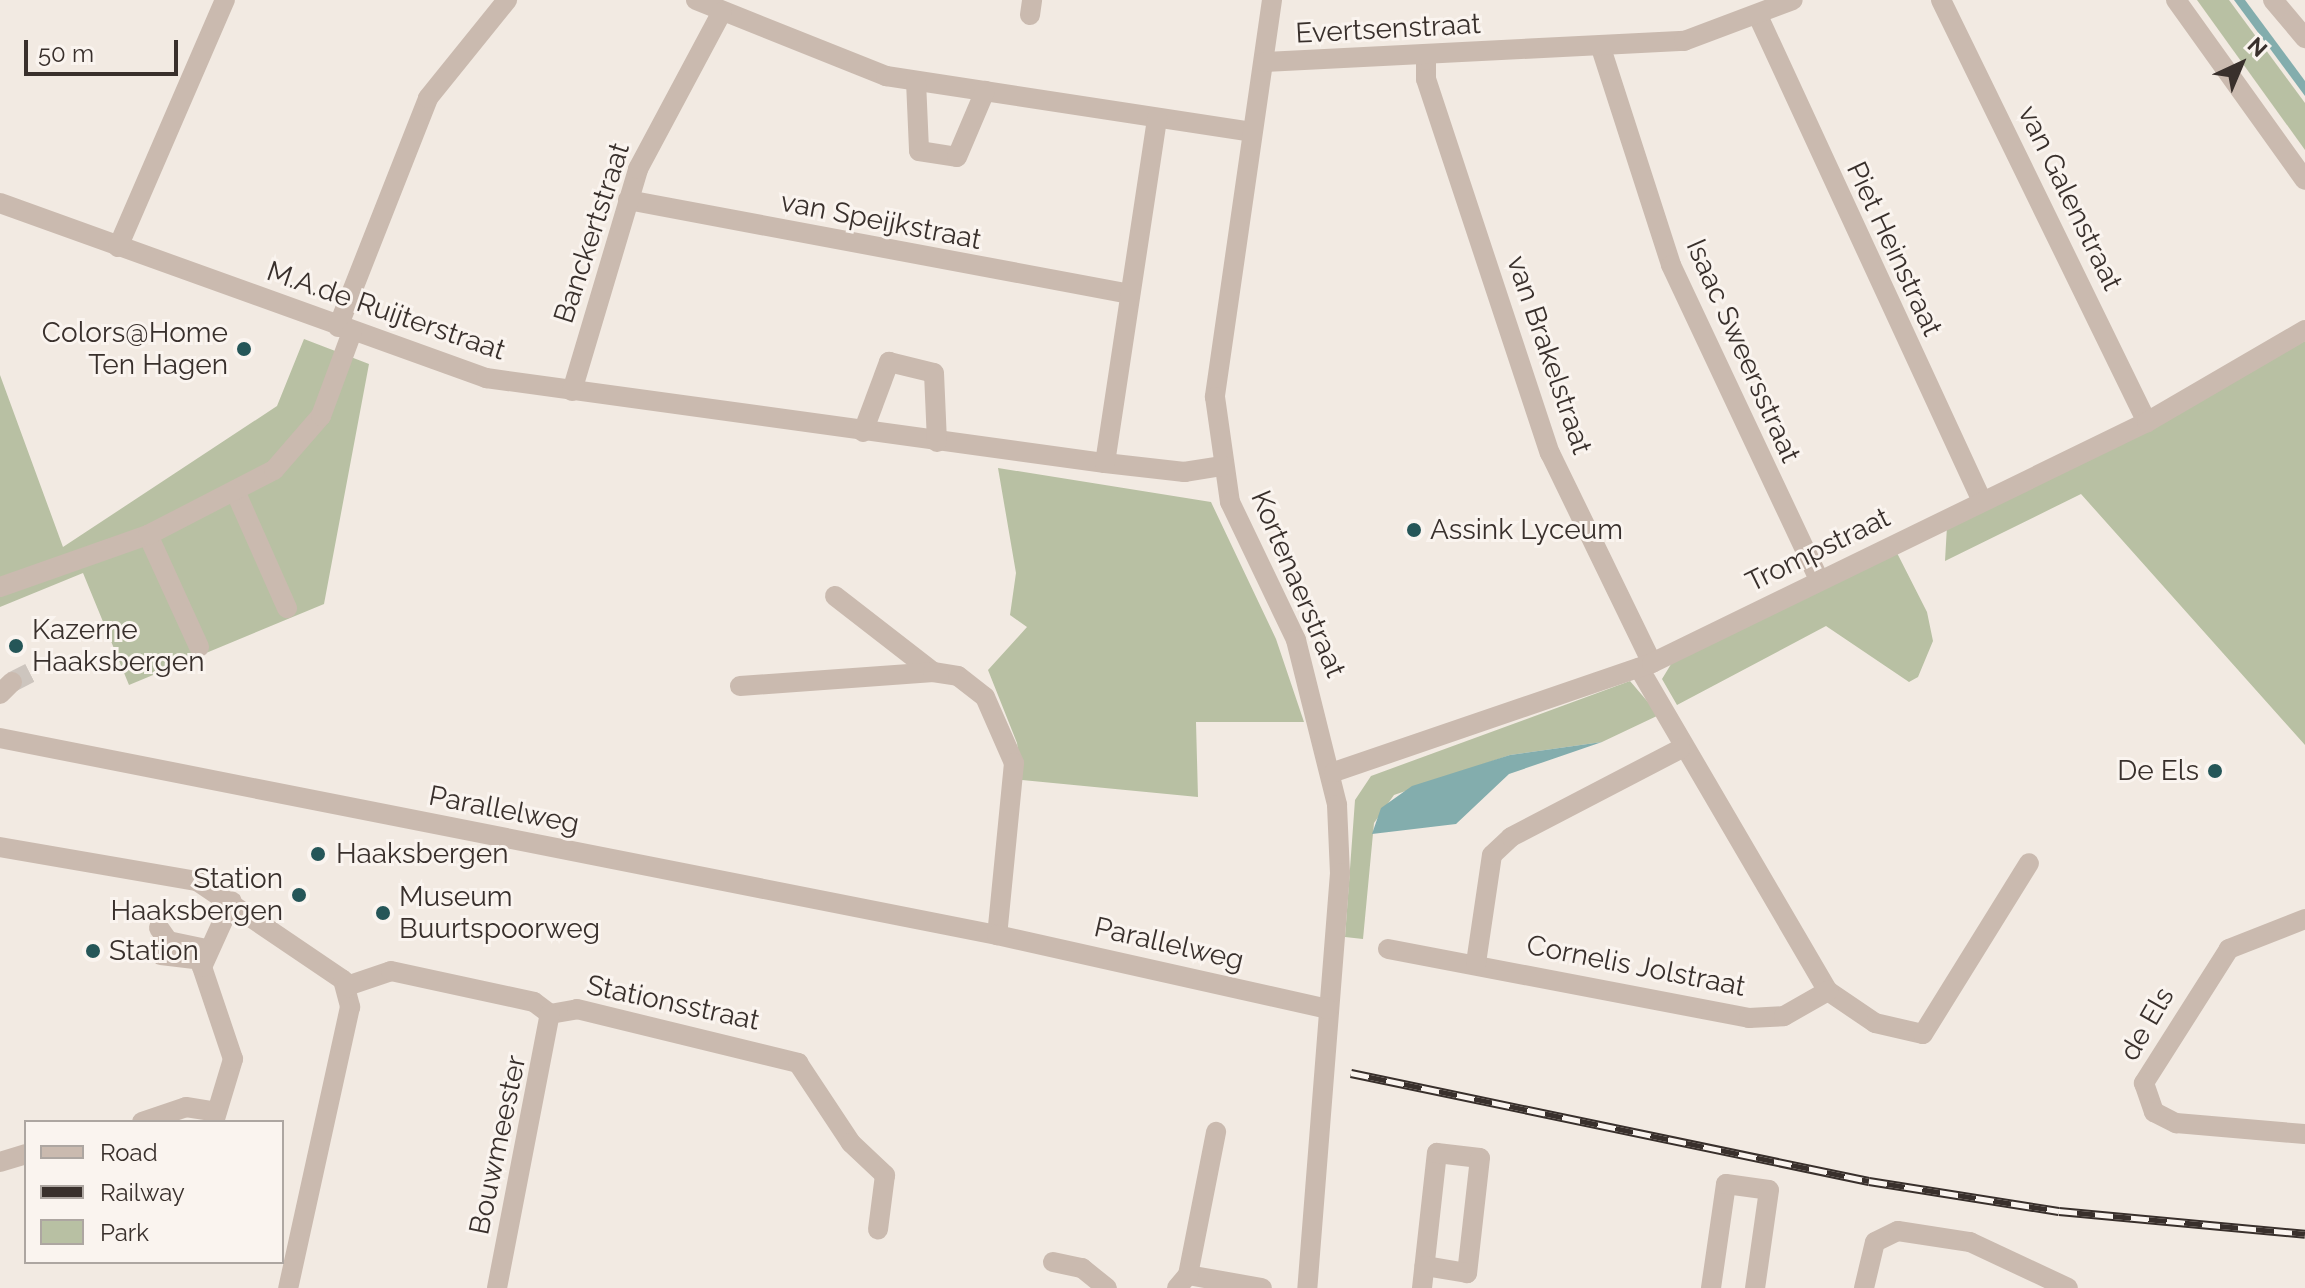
<!DOCTYPE html>
<html>
<head>
<meta charset="utf-8">
<style>
  body { margin:0 }
  #map { position:relative; width:2305px; height:1288px; overflow:hidden; background:#f2eae2; font-family:Raleway,sans-serif }
  div>[style] { position:absolute }
  .green>* { inset:0; background:#b8c0a3 }
  .water>* { inset:0; background:#83adad }
  .minor-tunnel>* { height:20px; margin-top:-10px; transform-origin:0; background:repeating-linear-gradient(90deg,#cdc5be 0 20px,transparent 0 30px) }
  .minor>* { height:20px; margin:-10px; padding:0 10px; transform-origin:10px; border-radius:10px; background:#cabaaf }
  .rail>* { height:9px; margin-top:-4.5px; transform-origin:0; background:repeating-linear-gradient(90deg,#faf4ef 0 18px,#39302c 0 36px); box-sizing:border-box; border-block:2px solid #39302c }
  .dots>* { width:22px; height:22px; translate:-50% -50%; box-sizing:border-box; border:4px solid #faf4ef; border-radius:50% }
  span { translate:-50% -50%; white-space:nowrap; text-align:center; line-height:1.15; -webkit-text-stroke:6px #faf4ef; paint-order:stroke }
  .street-label { font-size:28px; color:#39302c }
  .poi-label { font-size:28px; color:#39302c }
  .right { translate:-100% -50%; text-align:right }
  .left { translate:0 -50%; text-align:left }
  .legend { position:absolute; left:24px; top:1120px; width:260px; height:144px; box-sizing:border-box; background:#faf4ef; border:2px solid #ada6a1; margin:0; padding:10px 14px; list-style:none; font-size:24px; color:#39302c }
  .legend li { display:flex; align-items:center; gap:16px; height:40px }
  .legend b { width:40px; border:2px solid #ada6a1 }
  .north { position:absolute; left:2201px; top:24px; width:80px; height:80px; -webkit-text-stroke:6px #faf4ef; paint-order:stroke; rotate:44deg; font-size:22px; font-weight:700; line-height:32px; text-align:center; color:#39302c }
  .north::after { content:''; display:block; margin:auto; width:28px; height:36px; background:#39302c; clip-path:polygon(50% 0,100% 100%,50% 72%,0 100%) }
  .scale { position:absolute; left:24px; top:40px; width:154px; height:36px; box-sizing:border-box; border:4px solid #39302c; border-top:0; padding-left:10px; font-size:24px; line-height:28px; white-space:nowrap; color:#39302c; -webkit-text-stroke:6px #faf4ef; paint-order:stroke }
</style>
</head>
<body>
<div id="map">
  <div class="green">
    <i style="clip-path:polygon(2197px 0,2229px 0,2305px 103px,2305px 150px)"></i>
    <i style="clip-path:polygon(304px 339px,369px 364px,324px 604px,129px 685px,83px 573px,0 607px,0 375px,63px 547px,277px 406px)"></i>
    <i style="clip-path:polygon(2305px 341px,2305px 745px,2081px 494px,1945px 561px,1947px 526px)"></i>
    <i style="clip-path:polygon(998px 468px,1211px 502px,1276px 639px,1304px 722px,1196px 722px,1198px 797px,1022px 780px,1017px 743px,988px 670px,1027px 627px,1010px 615px,1016px 573px)"></i>
    <i style="clip-path:polygon(1896px 551px,1927px 612px,1933px 641px,1918px 677px,1909px 682px,1826px 626px,1677px 705px,1662px 679px,1676px 656px)"></i>
    <i style="clip-path:polygon(1630px 681px,1659px 715px,1602px 742px,1510px 755px,1394px 795px,1374px 823px,1363px 939px,1345px 937px,1355px 800px,1371px 776px)"></i>
  </div>
  <div class="water">
    <i style="clip-path:polygon(2234px 0,2245px 0,2305px 81px,2305px 96px)"></i>
    <i style="clip-path:polygon(1602px 742px,1509px 774px,1456px 824px,1372px 834px,1381px 808px,1412px 786px,1510px 755px)"></i>
  </div>
  <div class="minor-tunnel">
    <i style="left:12px;top:682px;width:20px;rotate:-27deg"></i>
  </div>
  <div class="minor">
    <i style="left:696px;top:0;width:205px;rotate:21.8deg"></i>
    <i style="left:886px;top:76px;width:370px;rotate:8.7deg"></i>
    <i style="left:1272px;top:0;width:401px;rotate:98.2deg"></i>
    <i style="left:1215px;top:397px;width:106px;rotate:81.9deg"></i>
    <i style="left:1230px;top:502px;width:153px;rotate:64.4deg"></i>
    <i style="left:1296px;top:640px;width:170px;rotate:76deg"></i>
    <i style="left:1337px;top:805px;width:68px;rotate:87.5deg"></i>
    <i style="left:1340px;top:873px;width:416px;rotate:94.5deg"></i>
    <i style="left:1941px;top:0;width:470px;rotate:64deg"></i>
    <i style="left:2176px;top:0;width:221px;rotate:54.4deg"></i>
    <i style="left:2273px;top:0;width:50px;rotate:49.9deg"></i>
    <i style="left:1030px;top:15px;width:15px;rotate:-82deg"></i>
    <i style="left:1759px;top:18px;width:532px;rotate:65.22deg"></i>
    <i style="left:1601px;top:48px;width:228px;rotate:72.1deg"></i>
    <i style="left:1671px;top:265px;width:347px;rotate:64.8deg"></i>
    <i style="left:1426px;top:55px;width:24px;rotate:90deg"></i>
    <i style="left:1426px;top:79px;width:394px;rotate:71.7deg"></i>
    <i style="left:1550px;top:453px;width:233px;rotate:64.1deg"></i>
    <i style="left:1265px;top:62px;width:420px;rotate:-2.9deg"></i>
    <i style="left:1684px;top:41px;width:116px;rotate:-20.6deg"></i>
    <i style="left:916px;top:81px;width:70px;rotate:87.5deg"></i>
    <i style="left:919px;top:151px;width:38px;rotate:9deg"></i>
    <i style="left:957px;top:157px;width:72px;rotate:-67deg"></i>
    <i style="left:628px;top:200px;width:506px;rotate:10.6deg"></i>
    <i style="left:0;top:203px;width:517px;rotate:19.8deg"></i>
    <i style="left:486px;top:378px;width:625px;rotate:7.82deg"></i>
    <i style="left:1105px;top:463px;width:80px;rotate:6.5deg"></i>
    <i style="left:1184px;top:472px;width:39px;rotate:-9deg"></i>
    <i style="left:118px;top:247px;width:269px;rotate:-66.6deg"></i>
    <i style="left:338px;top:327px;width:246px;rotate:-68.5deg"></i>
    <i style="left:428px;top:98px;width:126px;rotate:-51.1deg"></i>
    <i style="left:572px;top:391px;width:232px;rotate:-73.4deg"></i>
    <i style="left:638px;top:169px;width:178px;rotate:-61.9deg"></i>
    <i style="left:863px;top:432px;width:75px;rotate:-69.6deg"></i>
    <i style="left:889px;top:362px;width:46px;rotate:13.7deg"></i>
    <i style="left:934px;top:373px;width:69px;rotate:87.5deg"></i>
    <i style="left:1105px;top:463px;width:349px;rotate:-81.4deg"></i>
    <i style="left:236px;top:493px;width:126px;rotate:66.1deg"></i>
    <i style="left:148px;top:535px;width:123px;rotate:65.5deg"></i>
    <i style="left:0;top:587px;width:157px;rotate:-19.4deg"></i>
    <i style="left:148px;top:535px;width:142px;rotate:-27.3deg"></i>
    <i style="left:274px;top:470px;width:72px;rotate:-49deg"></i>
    <i style="left:321px;top:416px;width:90px;rotate:-69.7deg"></i>
    <i style="left:835px;top:596px;width:124px;rotate:37.8deg"></i>
    <i style="left:1639px;top:668px;width:374px;rotate:59.7deg"></i>
    <i style="left:1828px;top:991px;width:57px;rotate:34.2deg"></i>
    <i style="left:1875px;top:1023px;width:49px;rotate:12.9deg"></i>
    <i style="left:1923px;top:1034px;width:201px;rotate:-58.2deg"></i>
    <i style="left:740px;top:686px;width:194px;rotate:-4.1deg"></i>
    <i style="left:933px;top:672px;width:25px;rotate:9deg"></i>
    <i style="left:958px;top:676px;width:34px;rotate:38deg"></i>
    <i style="left:985px;top:697px;width:72px;rotate:66.3deg"></i>
    <i style="left:1014px;top:763px;width:173px;rotate:95.6deg"></i>
    <i style="left:0;top:694px;width:17px;rotate:-45deg"></i>
    <i style="left:0;top:738px;width:1016px;rotate:11.18deg"></i>
    <i style="left:997px;top:935px;width:339px;rotate:12.6deg"></i>
    <i style="left:1334px;top:772px;width:336px;rotate:-18.9deg"></i>
    <i style="left:1652px;top:663px;width:551px;rotate:-25.96deg"></i>
    <i style="left:2147px;top:422px;width:183px;rotate:-30.2deg"></i>
    <i style="left:0;top:847px;width:200px;rotate:9.8deg"></i>
    <i style="left:197px;top:881px;width:176px;rotate:34.1deg"></i>
    <i style="left:343px;top:980px;width:28px;rotate:75deg"></i>
    <i style="left:350px;top:1007px;width:288px;rotate:102.4deg"></i>
    <i style="left:2305px;top:919px;width:82px;rotate:158.5deg"></i>
    <i style="left:2229px;top:949px;width:159px;rotate:122.4deg"></i>
    <i style="left:2144px;top:1083px;width:31px;rotate:71deg"></i>
    <i style="left:2154px;top:1112px;width:25px;rotate:27deg"></i>
    <i style="left:2176px;top:1123px;width:129px;rotate:4.9deg"></i>
    <i style="left:159px;top:928px;width:16px;rotate:55deg"></i>
    <i style="left:168px;top:941px;width:39px;rotate:12deg"></i>
    <i style="left:1388px;top:949px;width:368px;rotate:10.8deg"></i>
    <i style="left:1749px;top:1018px;width:35px;rotate:-3deg"></i>
    <i style="left:1784px;top:1016px;width:51px;rotate:-29.6deg"></i>
    <i style="left:161px;top:955px;width:40px;rotate:7.1deg"></i>
    <i style="left:1476px;top:963px;width:109px;rotate:-81.6deg"></i>
    <i style="left:1492px;top:855px;width:26px;rotate:-43deg"></i>
    <i style="left:1511px;top:837px;width:191px;rotate:-27.5deg"></i>
    <i style="left:347px;top:986px;width:46px;rotate:-18.8deg"></i>
    <i style="left:391px;top:971px;width:146px;rotate:12.2deg"></i>
    <i style="left:534px;top:1002px;width:20px;rotate:37deg"></i>
    <i style="left:550px;top:1014px;width:27px;rotate:-10deg"></i>
    <i style="left:577px;top:1009px;width:228px;rotate:13.7deg"></i>
    <i style="left:798px;top:1063px;width:96px;rotate:56.5deg"></i>
    <i style="left:851px;top:1143px;width:47px;rotate:43.3deg"></i>
    <i style="left:885px;top:1175px;width:55px;rotate:97.3deg"></i>
    <i style="left:142px;top:1122px;width:46px;rotate:-18.8deg"></i>
    <i style="left:186px;top:1107px;width:31px;rotate:9deg"></i>
    <i style="left:214px;top:1122px;width:66px;rotate:-73.2deg"></i>
    <i style="left:233px;top:1059px;width:97px;rotate:-108.6deg"></i>
    <i style="left:202px;top:967px;width:72px;rotate:-65.6deg"></i>
    <i style="left:0;top:1162px;width:27px;rotate:-17deg"></i>
    <i style="left:1053px;top:1262px;width:30px;rotate:12deg"></i>
    <i style="left:1082px;top:1268px;width:32px;rotate:39deg"></i>
    <i style="left:1188px;top:1275px;width:75px;rotate:10deg"></i>
    <i style="left:497px;top:1288px;width:279px;rotate:-79.1deg"></i>
    <i style="left:1177px;top:1288px;width:17px;rotate:-50deg"></i>
    <i style="left:1188px;top:1275px;width:146px;rotate:-78.9deg"></i>
    <i style="left:1422px;top:1288px;width:136px;rotate:-83.7deg"></i>
    <i style="left:1437px;top:1153px;width:43px;rotate:6.6deg"></i>
    <i style="left:1480px;top:1158px;width:116px;rotate:96.4deg"></i>
    <i style="left:1467px;top:1273px;width:43px;rotate:-170.5deg"></i>
    <i style="left:1711px;top:1288px;width:105px;rotate:-81.8deg"></i>
    <i style="left:1726px;top:1184px;width:43px;rotate:7.9deg"></i>
    <i style="left:1769px;top:1190px;width:99px;rotate:98.1deg"></i>
    <i style="left:1864px;top:1288px;width:47px;rotate:-76.6deg"></i>
    <i style="left:1875px;top:1242px;width:25px;rotate:-26deg"></i>
    <i style="left:1898px;top:1231px;width:73px;rotate:8.7deg"></i>
    <i style="left:1970px;top:1242px;width:108px;rotate:25.1deg"></i>
  </div>
  <div class="rail">
    <i style="left:1351px;top:1073px;width:529px;rotate:11.78deg"></i>
    <i style="left:1869px;top:1181px;width:192px;rotate:9deg"></i>
    <i style="left:2059px;top:1211px;width:247px;rotate:5.3deg"></i>
  </div>
  <div class="dots">
    <i style="left:244px;top:349px;background:#255658"></i>
    <i style="left:1414px;top:530px;background:#255658"></i>
    <i style="left:16px;top:646px;background:#255658"></i>
    <i style="left:2215px;top:771px;background:#255658"></i>
    <i style="left:318px;top:854px;background:#255658"></i>
    <i style="left:299px;top:895px;background:#255658"></i>
    <i style="left:383px;top:913px;background:#255658"></i>
    <i style="left:93px;top:951px;background:#255658"></i>
  </div>
  <div class="street-label">
    <span style="left:1388px;top:29px;rotate:-3deg">Evertsenstraat</span>
    <span style="left:2070px;top:198px;rotate:64deg">van Galenstraat</span>
    <span style="left:881px;top:221px;rotate:11deg">van Speijkstraat</span>
    <span style="left:592px;top:233px;rotate:-72deg">Banckertstraat</span>
    <span style="left:1894px;top:249px;rotate:65deg">Piet Heinstraat</span>
    <span style="left:386px;top:311px;rotate:19deg">M.A.de Ruijterstraat</span>
    <span style="left:1743px;top:351px;rotate:66deg">Isaac Sweersstraat</span>
    <span style="left:1549px;top:355px;rotate:71deg">van Brakelstraat</span>
    <span style="left:1818px;top:550px;rotate:-26deg">Trompstraat</span>
    <span style="left:1298px;top:584px;rotate:67deg">Kortenaerstraat</span>
    <span style="left:504px;top:810px;rotate:11deg">Parallelweg</span>
    <span style="left:1169px;top:944px;rotate:13deg">Parallelweg</span>
    <span style="left:1636px;top:966px;rotate:11deg">Cornelis Jolstraat</span>
    <span style="left:673px;top:1003px;rotate:12deg">Stationsstraat</span>
    <span style="left:2147px;top:1024px;rotate:-60deg">de Els</span>
    <span style="left:498px;top:1145px;rotate:-78deg">Bouwmeester</span>
  </div>
  <div class="poi-label">
    <span class="right" style="left:228px;top:349px">Colors@Home<br>Ten Hagen</span>
    <span class="left" style="left:1430px;top:530px">Assink Lyceum</span>
    <span class="left" style="left:32px;top:646px">Kazerne<br>Haaksbergen</span>
    <span class="right" style="left:2199px;top:771px">De Els</span>
    <span class="left" style="left:336px;top:854px">Haaksbergen</span>
    <span class="right" style="left:283px;top:895px">Station<br>Haaksbergen</span>
    <span class="left" style="left:399px;top:913px">Museum<br>Buurtspoorweg</span>
    <span class="left" style="left:109px;top:951px">Station</span>
  </div>
  <ul class="legend">
  <li><b style="height:10px;background:#cabaaf"></b>Road</li>
  <li><b style="height:10px;background:#39302c"></b>Railway</li>
  <li><b style="height:22px;background:#b8c0a3"></b>Park</li>
  </ul>
  <div class="north">N</div>
  <div class="scale">50 m</div>
</div>
</body>
</html>
